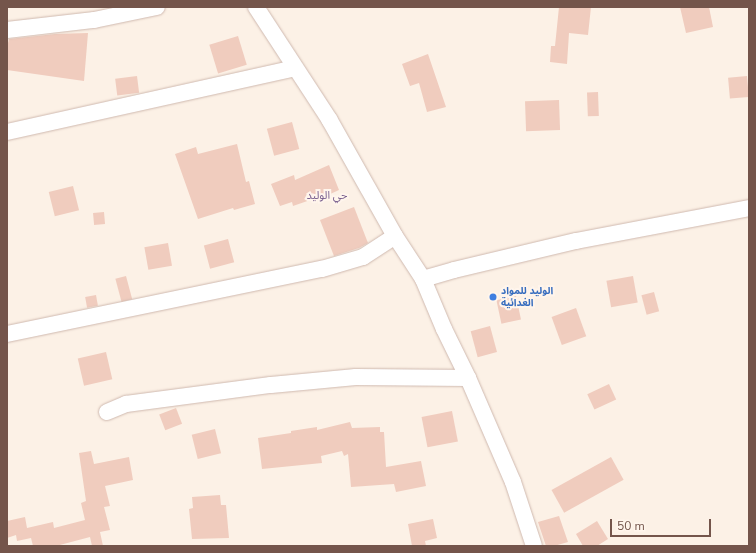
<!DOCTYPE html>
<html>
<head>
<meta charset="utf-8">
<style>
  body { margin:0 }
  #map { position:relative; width:756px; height:553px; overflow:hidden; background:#fcf1e6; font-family:"Nunito Sans","Noto Sans Arabic",sans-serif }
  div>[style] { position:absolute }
  .building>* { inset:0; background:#f0ccbe; transform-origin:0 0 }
  .roads { filter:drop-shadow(0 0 1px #cfb9af) drop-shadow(0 0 1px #cfb9af) }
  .minor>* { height:16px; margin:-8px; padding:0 8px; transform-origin:8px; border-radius:8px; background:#fff }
  .dots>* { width:11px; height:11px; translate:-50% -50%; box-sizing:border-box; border:2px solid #fff5ec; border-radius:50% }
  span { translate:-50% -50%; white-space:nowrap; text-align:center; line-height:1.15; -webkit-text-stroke:4px #fff5ec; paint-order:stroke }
  .shop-label { font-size:10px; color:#366cbe; font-weight:700 }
  .left { translate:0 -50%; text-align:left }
  .neighbourhood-label { font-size:11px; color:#7c6391 }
  .frame { position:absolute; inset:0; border:8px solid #74554b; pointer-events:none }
  .scale { position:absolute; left:610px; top:519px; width:101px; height:18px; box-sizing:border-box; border:2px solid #74554b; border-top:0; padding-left:5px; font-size:12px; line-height:14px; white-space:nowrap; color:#74554b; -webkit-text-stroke:3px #fff5ec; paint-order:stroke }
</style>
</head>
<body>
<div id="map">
  <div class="building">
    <i style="clip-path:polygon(559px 7px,591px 7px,588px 35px,569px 33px,567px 64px,550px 62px,551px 46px,555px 46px)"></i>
    <i style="clip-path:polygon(680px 7px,709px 7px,713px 27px,686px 33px)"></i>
    <i style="clip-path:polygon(88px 33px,84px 81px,7px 70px,7px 47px,9px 39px,55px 34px)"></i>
    <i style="left:238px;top:36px;width:30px;height:30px;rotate:73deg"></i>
    <i style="clip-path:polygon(428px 54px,446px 107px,427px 112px,419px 83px,410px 86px,402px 64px)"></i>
    <i style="left:137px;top:76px;width:17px;height:22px;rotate:83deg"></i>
    <i style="left:747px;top:76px;width:21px;height:19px;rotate:85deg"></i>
    <i style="left:598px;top:92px;width:24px;height:11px;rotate:88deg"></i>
    <i style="left:559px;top:100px;width:30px;height:34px;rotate:88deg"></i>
    <i style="left:292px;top:122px;width:28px;height:26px;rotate:75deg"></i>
    <i style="clip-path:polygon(237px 144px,246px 182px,249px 181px,255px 204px,234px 210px,233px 208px,198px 219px,175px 154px,196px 147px,198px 154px)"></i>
    <i style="clip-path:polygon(329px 165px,339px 190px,317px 200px,316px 198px,293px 206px,292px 202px,280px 206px,271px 184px,294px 175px,295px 180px)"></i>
    <i style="left:73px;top:186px;width:25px;height:25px;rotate:76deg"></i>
    <i style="clip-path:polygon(354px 207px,368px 243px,359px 248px,334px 256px,320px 220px)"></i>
    <i style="left:104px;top:212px;width:12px;height:11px;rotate:85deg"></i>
    <i style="left:228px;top:239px;width:24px;height:25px;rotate:75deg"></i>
    <i style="left:168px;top:243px;width:23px;height:24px;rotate:80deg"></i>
    <i style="left:126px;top:276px;width:24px;height:11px;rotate:75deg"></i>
    <i style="left:633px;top:276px;width:27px;height:27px;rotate:80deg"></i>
    <i style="left:654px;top:292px;width:20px;height:13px;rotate:75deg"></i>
    <i style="left:96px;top:295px;width:11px;height:11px;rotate:80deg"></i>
    <i style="left:516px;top:296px;width:24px;height:20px;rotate:78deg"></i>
    <i style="left:576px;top:308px;width:30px;height:26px;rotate:70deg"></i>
    <i style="left:490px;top:326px;width:27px;height:20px;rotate:75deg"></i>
    <i style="left:106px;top:352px;width:28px;height:29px;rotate:77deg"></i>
    <i style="left:609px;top:384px;width:17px;height:24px;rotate:65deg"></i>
    <i style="left:176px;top:408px;width:17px;height:18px;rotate:69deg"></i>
    <i style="left:452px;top:411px;width:31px;height:31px;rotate:79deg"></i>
    <i style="clip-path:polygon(350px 422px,352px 428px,380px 427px,380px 432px,384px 432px,386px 467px,421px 461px,426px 486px,396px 492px,394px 484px,351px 487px,348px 454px,344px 456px,342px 451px,321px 456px,322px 463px,262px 469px,258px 438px,291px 433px,291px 431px,317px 427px,317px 430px)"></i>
    <i style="left:215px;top:429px;width:25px;height:24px;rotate:76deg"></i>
    <i style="clip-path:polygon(91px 451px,94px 464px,129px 457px,133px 480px,105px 486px,110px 506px,104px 507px,110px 530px,100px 532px,103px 546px,92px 546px,90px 537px,56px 546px,33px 546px,31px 538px,17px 541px,16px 535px,7px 538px,7px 521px,25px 517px,27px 528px,53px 522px,54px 528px,85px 520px,81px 503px,86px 501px,79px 453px)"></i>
    <i style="left:611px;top:457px;width:26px;height:68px;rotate:61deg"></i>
    <i style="clip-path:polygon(220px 495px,221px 505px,226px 505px,229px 538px,192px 539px,189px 509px,193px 508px,192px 497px)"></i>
    <i style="clip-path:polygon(559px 516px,568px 542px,554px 546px,546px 546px,538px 522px)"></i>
    <i style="clip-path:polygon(433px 519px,437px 538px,425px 541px,426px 546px,412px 546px,408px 524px)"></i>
    <i style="clip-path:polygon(597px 521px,608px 539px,597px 546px,583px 546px,576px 534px)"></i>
  </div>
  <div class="roads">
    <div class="minor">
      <i style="left:256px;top:7px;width:134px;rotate:56.9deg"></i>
      <i style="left:329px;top:119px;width:134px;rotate:60.6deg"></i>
      <i style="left:395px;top:236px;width:51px;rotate:56.9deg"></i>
      <i style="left:423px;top:279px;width:54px;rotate:67.2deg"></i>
      <i style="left:444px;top:329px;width:55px;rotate:63.9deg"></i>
      <i style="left:468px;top:378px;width:113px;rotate:66.6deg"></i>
      <i style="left:513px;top:482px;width:67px;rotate:71.8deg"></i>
      <i style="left:7px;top:30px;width:88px;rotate:-6.6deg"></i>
      <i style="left:94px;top:20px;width:64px;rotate:-11.7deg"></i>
      <i style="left:7px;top:132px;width:295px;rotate:-12.5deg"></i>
      <i style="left:423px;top:279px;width:32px;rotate:-16deg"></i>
      <i style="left:454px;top:270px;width:125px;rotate:-13.4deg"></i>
      <i style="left:576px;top:241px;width:176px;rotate:-10.8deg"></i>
      <i style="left:7px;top:334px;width:322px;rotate:-11.7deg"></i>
      <i style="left:322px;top:269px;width:43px;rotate:-16.3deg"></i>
      <i style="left:363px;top:257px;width:38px;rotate:-33deg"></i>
      <i style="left:107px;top:412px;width:21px;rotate:-23deg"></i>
      <i style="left:126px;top:404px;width:146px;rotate:-7.5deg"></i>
      <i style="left:271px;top:385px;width:85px;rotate:-5.4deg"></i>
      <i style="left:356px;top:377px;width:112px;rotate:0.5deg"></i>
    </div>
  </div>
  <div class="dots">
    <i style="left:493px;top:297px;background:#3f7fe0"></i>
  </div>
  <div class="shop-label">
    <span class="left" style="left:501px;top:297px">الوليد للمواد<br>الغدائية</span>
  </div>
  <div class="neighbourhood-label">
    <span style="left:327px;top:196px">حي الوليد</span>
  </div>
  <div class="frame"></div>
  <div class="scale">50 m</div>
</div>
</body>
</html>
